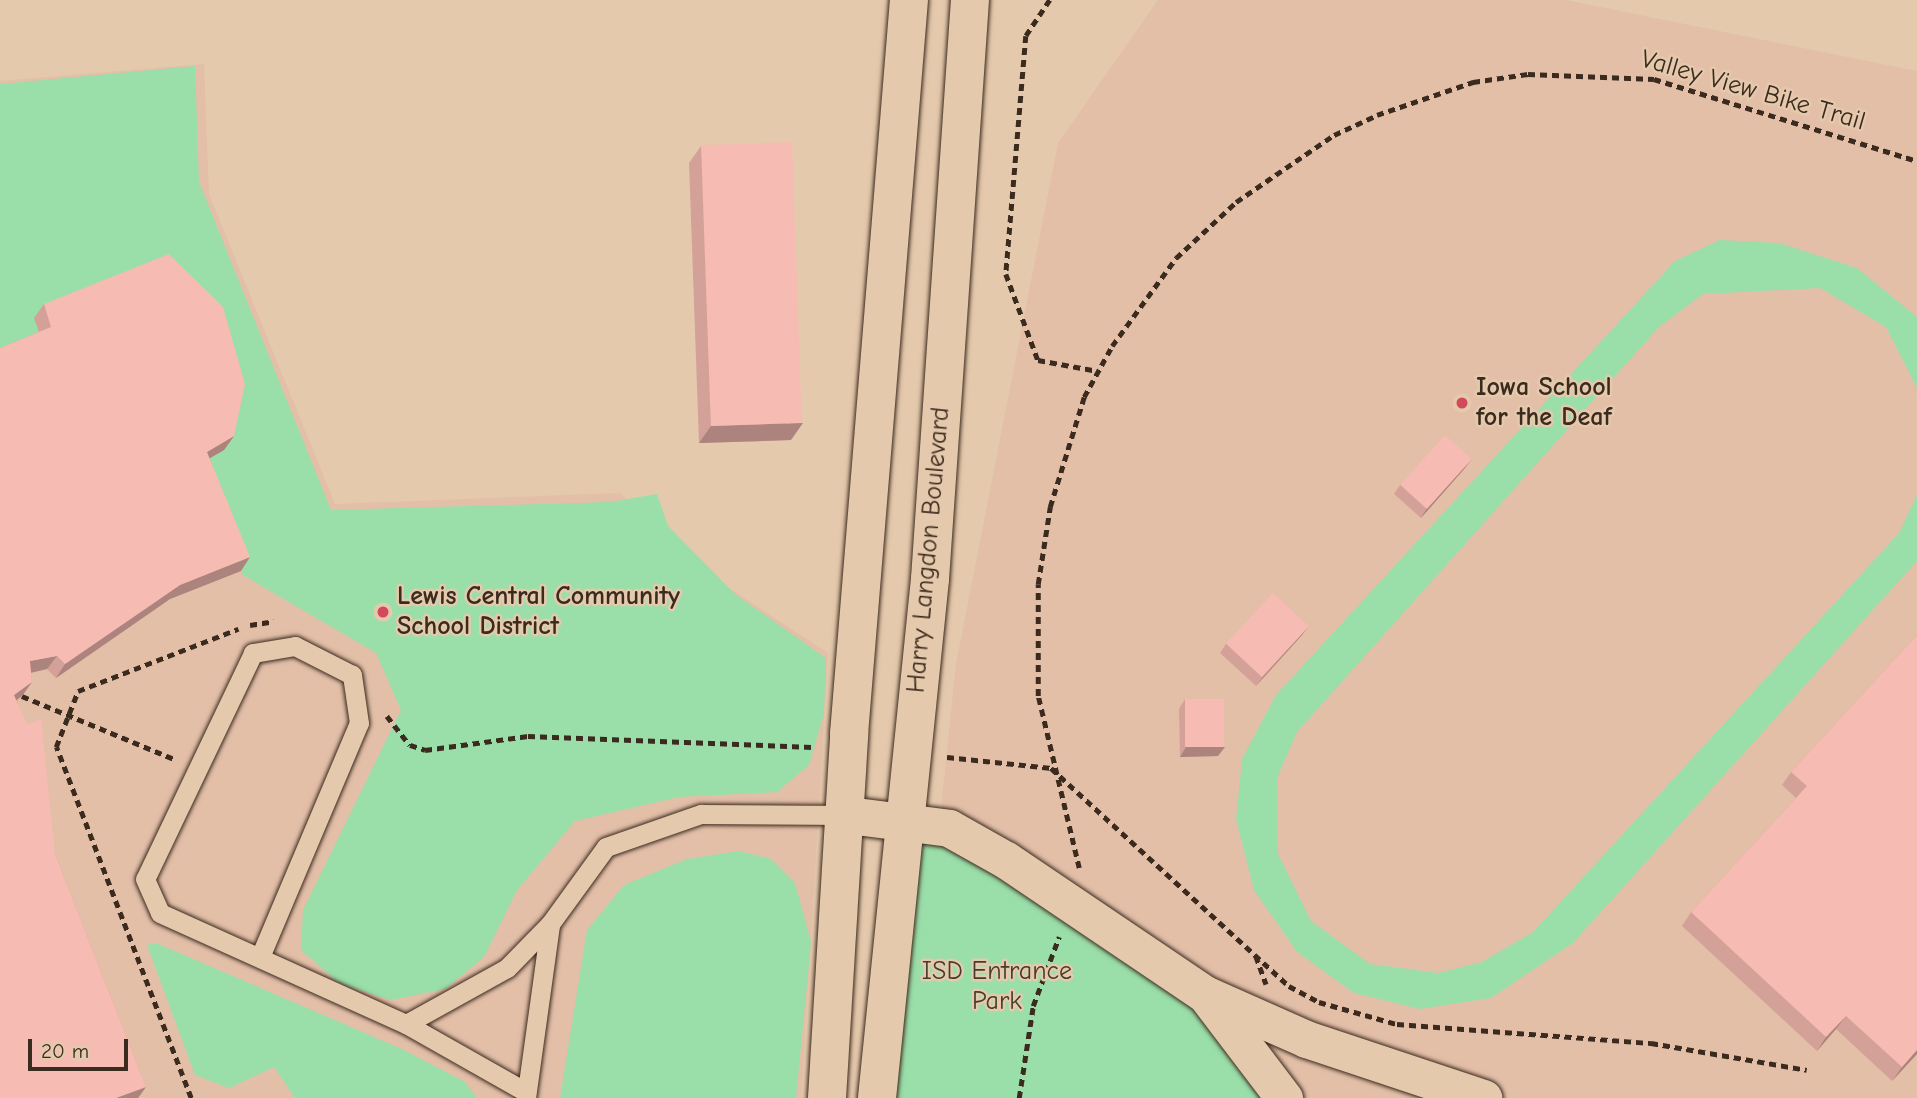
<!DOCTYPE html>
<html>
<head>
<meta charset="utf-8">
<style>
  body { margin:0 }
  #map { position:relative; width:1917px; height:1098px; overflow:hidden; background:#e5c9ac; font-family:"Comic Neue",sans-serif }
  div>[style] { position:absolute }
  .built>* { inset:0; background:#e3bfa8 }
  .green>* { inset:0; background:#9adea9 }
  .path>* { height:4.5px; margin-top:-2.25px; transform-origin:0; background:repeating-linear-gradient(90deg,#3b2a1e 0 7px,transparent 0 12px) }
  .roads { filter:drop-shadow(0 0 2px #3b2a1e) drop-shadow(0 0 2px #3b2a1e) }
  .service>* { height:19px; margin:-9.5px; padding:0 9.5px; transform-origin:9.5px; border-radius:9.5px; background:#e5c9ac }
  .minor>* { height:37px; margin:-18.5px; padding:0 18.5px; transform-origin:18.5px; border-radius:18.5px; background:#e5c9ac }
  .secondary>* { height:38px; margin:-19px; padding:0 19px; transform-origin:19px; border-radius:19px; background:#e5c9ac }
  .wall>* { inset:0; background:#d4a199 }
  .shaded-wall>* { inset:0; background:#ac837d }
  .building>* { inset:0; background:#f6bbb2; transform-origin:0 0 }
  .dots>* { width:19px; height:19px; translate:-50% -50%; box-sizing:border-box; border:4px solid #e5c9ac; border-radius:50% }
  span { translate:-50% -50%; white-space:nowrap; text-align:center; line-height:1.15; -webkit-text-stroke:5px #e5c9ac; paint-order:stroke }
  .street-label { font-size:26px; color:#3b2a1e }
  .poi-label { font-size:26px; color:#3b2a1e; font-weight:700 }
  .left { translate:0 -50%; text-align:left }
  .park-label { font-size:26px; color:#443c2c }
  .scale { position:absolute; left:28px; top:1039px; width:100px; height:32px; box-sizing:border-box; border:4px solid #3b2a1e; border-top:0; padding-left:9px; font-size:21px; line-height:24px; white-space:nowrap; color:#3b2a1e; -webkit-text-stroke:5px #e5c9ac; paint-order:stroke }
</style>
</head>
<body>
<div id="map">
  <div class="built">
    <i style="clip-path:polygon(1158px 0,1566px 0,1917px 71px,1917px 1098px,911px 1098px,956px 664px,1058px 143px)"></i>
    <i style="clip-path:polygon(204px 64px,209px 194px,335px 504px,620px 493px,703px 571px,828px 653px,801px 1098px,0 1098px,0 81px)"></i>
  </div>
  <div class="green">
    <i style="clip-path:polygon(195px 66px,199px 182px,331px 510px,610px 502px,657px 494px,668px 526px,735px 594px,826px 658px,824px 713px,809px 765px,777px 792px,679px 797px,575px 821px,517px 890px,484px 957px,445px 989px,391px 1000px,340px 984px,301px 950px,303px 910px,401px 710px,376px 653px,243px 575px,198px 465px,35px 318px,41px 341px,0 357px,0 84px)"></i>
    <i style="clip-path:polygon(1720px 240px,1779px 243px,1857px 268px,1917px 317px,1917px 388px,1886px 327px,1820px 288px,1703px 294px,1659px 327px,1297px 732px,1277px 778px,1278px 854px,1311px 921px,1370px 964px,1438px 973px,1482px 962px,1533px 932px,1899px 533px,1917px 495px,1917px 561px,1573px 943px,1491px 998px,1420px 1009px,1354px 993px,1297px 952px,1254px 890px,1236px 819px,1242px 759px,1276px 695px,1675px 261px)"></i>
    <i style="clip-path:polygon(901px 820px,1205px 994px,1284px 1098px,877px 1098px)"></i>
    <i style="clip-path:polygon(739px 851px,771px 859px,795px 883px,811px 942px,796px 1098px,560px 1098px,587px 930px,624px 885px,687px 859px)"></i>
    <i style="clip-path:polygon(156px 943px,402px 1049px,465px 1082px,477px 1098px,295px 1098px,274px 1067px,229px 1088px,195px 1075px,147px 945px)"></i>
  </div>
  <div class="path">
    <i style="left:1050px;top:0;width:43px;rotate:123.7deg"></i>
    <i style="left:1026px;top:36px;width:239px;rotate:94.8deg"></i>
    <i style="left:1006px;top:274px;width:92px;rotate:69.6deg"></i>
    <i style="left:1038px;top:360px;width:61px;rotate:10.4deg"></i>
    <i style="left:250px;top:625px;width:24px;rotate:-9deg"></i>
    <i style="left:22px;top:696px;width:165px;rotate:22.5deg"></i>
    <i style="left:387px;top:716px;width:37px;rotate:52deg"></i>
    <i style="left:410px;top:745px;width:16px;rotate:18deg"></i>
    <i style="left:425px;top:750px;width:104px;rotate:-7.7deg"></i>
    <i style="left:528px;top:736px;width:284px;rotate:2.2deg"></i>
    <i style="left:947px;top:757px;width:105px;rotate:6deg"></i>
    <i style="left:1051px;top:768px;width:323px;rotate:42.5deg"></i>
    <i style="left:1289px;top:986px;width:34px;rotate:28deg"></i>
    <i style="left:1319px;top:1002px;width:81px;rotate:15.8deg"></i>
    <i style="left:1397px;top:1024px;width:255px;rotate:4.3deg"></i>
    <i style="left:1651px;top:1043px;width:158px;rotate:9.8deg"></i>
    <i style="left:1079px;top:868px;width:177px;rotate:-103.4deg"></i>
    <i style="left:1038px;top:696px;width:112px;rotate:-90deg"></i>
    <i style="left:1038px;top:584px;width:78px;rotate:-81.1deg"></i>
    <i style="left:1050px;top:507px;width:115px;rotate:-72.8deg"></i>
    <i style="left:1084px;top:397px;width:58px;rotate:-61.2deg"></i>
    <i style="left:1112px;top:346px;width:109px;rotate:-54deg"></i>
    <i style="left:1176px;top:258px;width:82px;rotate:-43deg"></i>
    <i style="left:1236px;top:202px;width:119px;rotate:-34.4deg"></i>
    <i style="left:1334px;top:135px;width:47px;rotate:-24.9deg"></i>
    <i style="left:1377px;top:115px;width:102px;rotate:-19deg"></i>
    <i style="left:1473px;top:82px;width:56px;rotate:-8.3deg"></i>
    <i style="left:1528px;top:74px;width:126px;rotate:2.3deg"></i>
    <i style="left:1654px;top:79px;width:275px;rotate:17.3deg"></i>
    <i style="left:1256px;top:956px;width:30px;rotate:70deg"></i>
    <i style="left:191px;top:1098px;width:376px;rotate:-111deg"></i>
    <i style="left:56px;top:747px;width:60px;rotate:-68.6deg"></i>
    <i style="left:78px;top:691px;width:172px;rotate:-21.2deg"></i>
    <i style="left:1019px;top:1098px;width:93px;rotate:-81.3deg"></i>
    <i style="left:1033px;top:1006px;width:74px;rotate:-69.4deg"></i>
  </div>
  <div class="roads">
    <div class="service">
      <i style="left:260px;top:957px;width:254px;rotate:-67.1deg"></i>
      <i style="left:359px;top:723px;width:49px;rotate:-98.3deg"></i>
      <i style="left:352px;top:675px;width:64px;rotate:-153deg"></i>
      <i style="left:295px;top:646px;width:43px;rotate:170.5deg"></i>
      <i style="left:253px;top:653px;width:250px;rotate:115.5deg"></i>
      <i style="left:145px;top:879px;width:37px;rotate:66deg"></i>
      <i style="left:160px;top:913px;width:270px;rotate:24.3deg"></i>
      <i style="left:406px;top:1024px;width:138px;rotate:29.5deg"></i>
      <i style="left:406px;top:1024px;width:115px;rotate:-29deg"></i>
      <i style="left:507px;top:968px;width:62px;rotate:-45.7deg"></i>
      <i style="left:526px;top:1098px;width:176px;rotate:-82.1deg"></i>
      <i style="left:550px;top:924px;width:95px;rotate:-54deg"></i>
      <i style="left:606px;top:847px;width:101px;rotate:-19.2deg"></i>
      <i style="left:701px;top:814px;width:147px;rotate:0.4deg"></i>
    </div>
    <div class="minor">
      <i style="left:848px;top:815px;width:102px;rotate:7.3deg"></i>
      <i style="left:949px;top:828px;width:65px;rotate:29.3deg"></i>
      <i style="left:1006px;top:860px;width:240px;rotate:34deg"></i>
      <i style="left:1205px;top:994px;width:131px;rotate:52.8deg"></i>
      <i style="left:1209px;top:996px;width:106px;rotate:23.9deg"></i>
      <i style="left:1306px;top:1039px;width:187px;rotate:18.4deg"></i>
    </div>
    <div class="secondary">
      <i style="left:827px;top:1098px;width:365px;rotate:-86.5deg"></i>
      <i style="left:849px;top:734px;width:736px;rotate:-85.33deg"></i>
      <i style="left:877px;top:1098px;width:522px;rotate:-84.17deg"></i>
      <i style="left:930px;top:579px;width:580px;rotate:-86.05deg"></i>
    </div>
  </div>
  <div class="wall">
    <i style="clip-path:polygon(701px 146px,791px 440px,699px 443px,689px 163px)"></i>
    <i style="clip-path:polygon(44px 304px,234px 436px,224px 450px,210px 458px,241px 571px,170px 599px,56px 678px,47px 669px,31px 673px,32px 682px,22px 696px,17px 700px,55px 854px,146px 1087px,138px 1098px,0 1098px,0 348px,39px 332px,34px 318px)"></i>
    <i style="clip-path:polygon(1465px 468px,1421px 518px,1394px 494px,1400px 485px)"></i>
    <i style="clip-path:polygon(1309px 626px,1302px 635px,1256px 686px,1220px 653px,1226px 644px)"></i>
    <i style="clip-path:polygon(1917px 635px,1917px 1054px,1892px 1081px,1836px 1029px,1817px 1051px,1682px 926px,1691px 912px,1796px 798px,1782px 785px,1791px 772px)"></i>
    <i style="clip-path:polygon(1185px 699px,1218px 756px,1180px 757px,1179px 709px)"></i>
  </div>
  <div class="shaded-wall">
    <i style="clip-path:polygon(803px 423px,791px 440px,699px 443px,711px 426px)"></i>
    <i style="clip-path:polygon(234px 436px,224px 450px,198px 465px,207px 452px)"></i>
    <i style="clip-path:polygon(1472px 459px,1465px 468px,1421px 518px,1427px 508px)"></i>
    <i style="clip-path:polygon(250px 557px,241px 571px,170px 599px,56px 678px,65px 664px,180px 585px)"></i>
    <i style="clip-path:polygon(1309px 626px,1302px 635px,1256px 686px,1263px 677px)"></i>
    <i style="clip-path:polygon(57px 656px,47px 669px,21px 675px,30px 661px)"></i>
    <i style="clip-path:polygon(32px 682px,22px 696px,5px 708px,14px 695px)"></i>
    <i style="clip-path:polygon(1186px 747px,1225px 747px,1218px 756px,1180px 757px)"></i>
    <i style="clip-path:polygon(1846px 1016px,1836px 1029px,1817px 1051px,1826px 1037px)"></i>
    <i style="clip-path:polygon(1917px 1050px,1917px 1054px,1892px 1081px,1902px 1067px)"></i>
    <i style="clip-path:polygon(146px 1087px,138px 1098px,116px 1098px)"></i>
  </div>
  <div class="building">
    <i style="left:792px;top:142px;width:281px;height:91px;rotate:88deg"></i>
    <i style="clip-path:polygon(169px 254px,223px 307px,245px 384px,234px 436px,207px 452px,250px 557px,180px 585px,65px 664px,57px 656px,30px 661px,32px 682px,14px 695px,27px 725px,41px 719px,55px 854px,146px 1087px,116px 1098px,0 1098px,0 348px,51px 327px,44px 304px)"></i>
    <i style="left:1445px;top:435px;width:36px;height:67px;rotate:42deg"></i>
    <i style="left:1273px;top:593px;width:49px;height:69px;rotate:43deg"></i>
    <i style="clip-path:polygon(1917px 635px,1917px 1050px,1902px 1067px,1846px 1016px,1826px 1037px,1691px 912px,1807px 786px,1791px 772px)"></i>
    <i style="left:1185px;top:699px;width:39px;height:48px"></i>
  </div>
  <div class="dots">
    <i style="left:1462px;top:403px;background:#d1495b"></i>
    <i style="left:383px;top:612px;background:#d1495b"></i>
  </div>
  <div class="street-label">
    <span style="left:1753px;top:91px;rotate:16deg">Valley View Bike Trail</span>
    <span style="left:929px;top:550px;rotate:-85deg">Harry Langdon Boulevard</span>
  </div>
  <div class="poi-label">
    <span class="left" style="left:1476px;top:403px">Iowa School<br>for the Deaf</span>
    <span class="left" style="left:397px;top:612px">Lewis Central Community<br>School District</span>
  </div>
  <div class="park-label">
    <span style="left:997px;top:987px">ISD Entrance<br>Park</span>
  </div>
  <div class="scale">20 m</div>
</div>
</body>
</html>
